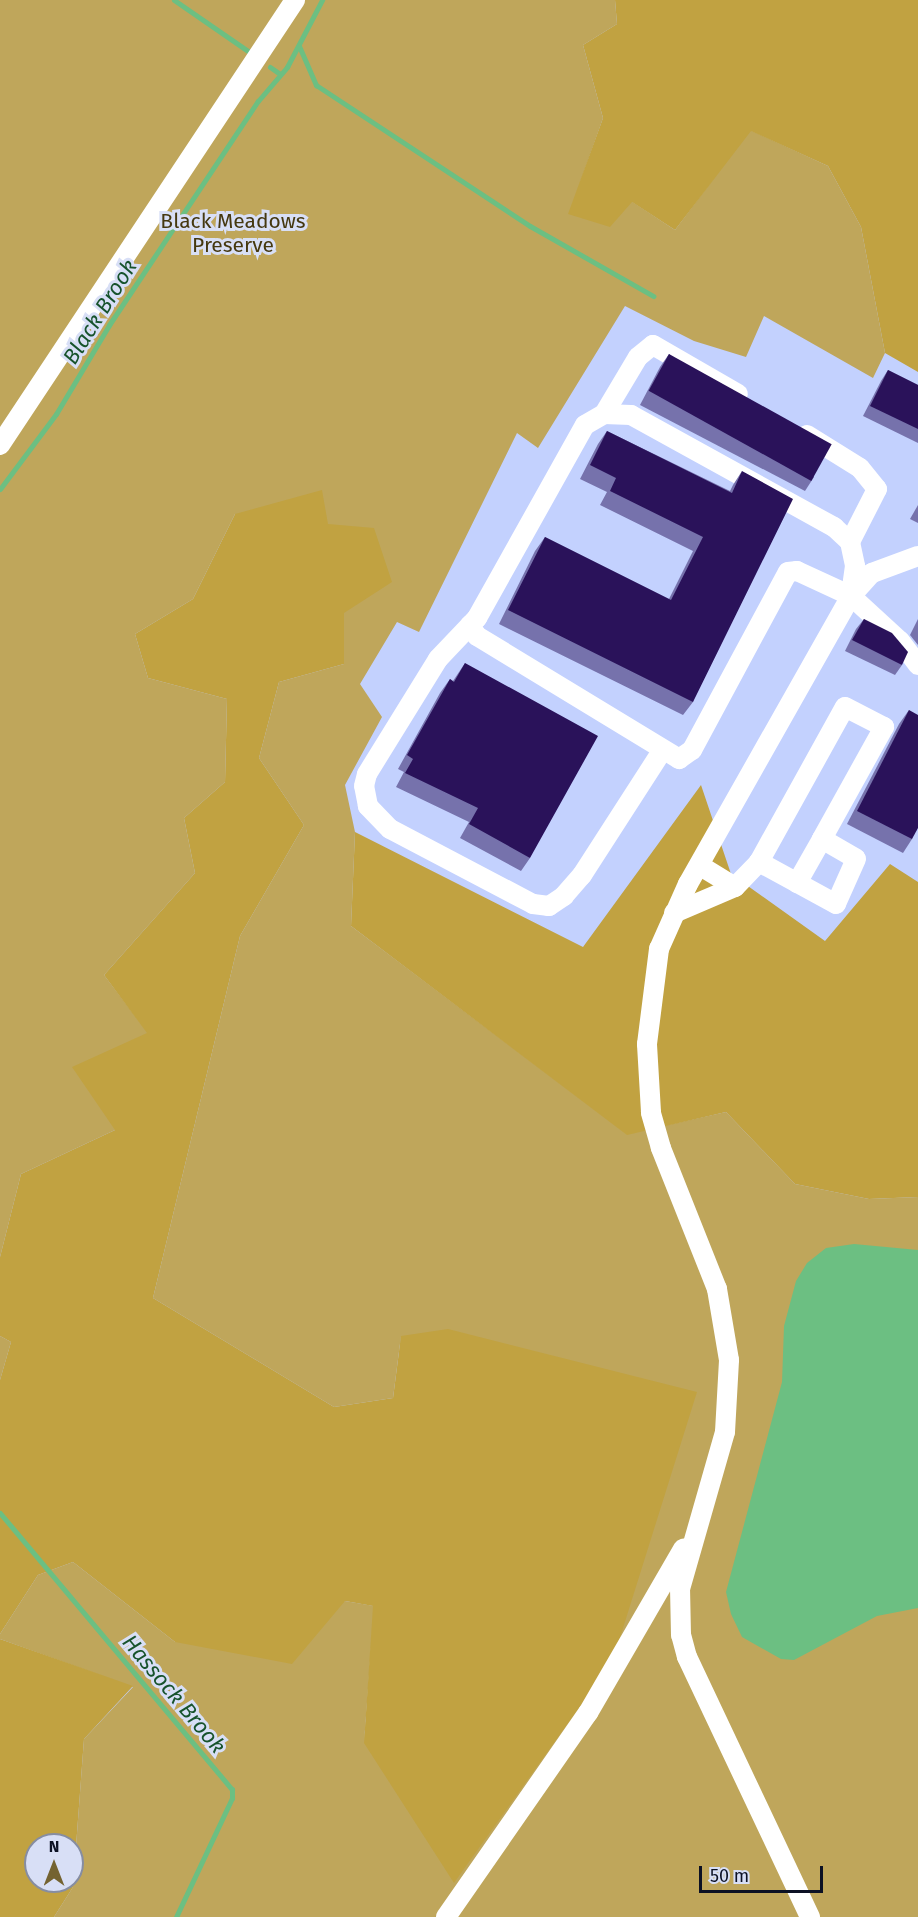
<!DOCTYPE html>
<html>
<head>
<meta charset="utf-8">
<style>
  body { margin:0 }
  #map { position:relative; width:918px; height:1917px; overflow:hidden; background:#c3d1fe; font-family:"Fira Sans",sans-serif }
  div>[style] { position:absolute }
  .green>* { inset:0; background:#bfa65b }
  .forest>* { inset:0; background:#c1a241 }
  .water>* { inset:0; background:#6cbf82 }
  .stream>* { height:5px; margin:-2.5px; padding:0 2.5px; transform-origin:2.5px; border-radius:2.5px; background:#6cbf82 }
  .minor>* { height:20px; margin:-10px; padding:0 10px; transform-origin:10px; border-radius:10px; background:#fff }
  .wall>* { inset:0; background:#7672ac }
  .building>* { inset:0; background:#2a125a; transform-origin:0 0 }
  span { translate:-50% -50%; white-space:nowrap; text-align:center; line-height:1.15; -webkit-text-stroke:6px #d8dff6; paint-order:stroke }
  .park-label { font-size:21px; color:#45380f }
  .water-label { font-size:22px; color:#17532c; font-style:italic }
  .north { position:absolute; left:24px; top:1833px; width:60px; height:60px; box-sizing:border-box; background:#d8dff6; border:2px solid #868da2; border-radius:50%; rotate:0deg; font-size:16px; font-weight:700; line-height:24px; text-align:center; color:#0c1124 }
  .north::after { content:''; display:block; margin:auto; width:21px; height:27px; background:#746331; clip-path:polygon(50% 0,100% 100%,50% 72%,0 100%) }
  .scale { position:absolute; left:699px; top:1866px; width:124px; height:27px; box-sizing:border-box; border:3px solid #0c1124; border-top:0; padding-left:8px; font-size:18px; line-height:21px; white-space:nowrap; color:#0c1124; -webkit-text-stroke:4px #d8dff6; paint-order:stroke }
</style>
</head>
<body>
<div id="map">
  <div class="green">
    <i style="clip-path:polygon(0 0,615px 0,617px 24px,583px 45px,603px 118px,569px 214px,631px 201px,675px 230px,750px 130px,828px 166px,861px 227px,885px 353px,873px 378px,764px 316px,746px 357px,694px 341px,625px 306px,538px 448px,517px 433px,419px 632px,397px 622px,360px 684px,382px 717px,345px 785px,355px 832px,351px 926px,627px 1134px,726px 1112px,795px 1184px,869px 1199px,918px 1197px,918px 1917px,54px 1917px,73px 1887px,84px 1739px,133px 1687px,0 1639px,0 1634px,38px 1575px,73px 1562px,175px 1642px,345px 1601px,374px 1606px,364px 1743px,401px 1336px,393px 1398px,334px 1407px,153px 1298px,240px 936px,304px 825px,259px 758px,279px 682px,344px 664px,328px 524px,235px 514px,193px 599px,135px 634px,148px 678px,227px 699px,225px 782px,184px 818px,195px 873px,104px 975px,148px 1033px,115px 1130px,21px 1174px,0 1257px)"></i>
    <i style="clip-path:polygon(0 1336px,11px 1342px,0 1380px)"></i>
  </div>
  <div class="forest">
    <i style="clip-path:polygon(615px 0,918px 0,918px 372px,885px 353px,861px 227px,828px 166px,751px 131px,675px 230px,632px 202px,610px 227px,568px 214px,603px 118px,583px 45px,617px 24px)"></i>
    <i style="clip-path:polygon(322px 490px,328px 524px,374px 528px,392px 582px,344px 613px,344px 664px,279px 682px,259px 758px,304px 825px,240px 936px,153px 1298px,334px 1407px,393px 1398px,401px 1336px,448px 1329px,697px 1392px,613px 1660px,454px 1883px,364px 1743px,373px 1606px,345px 1601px,292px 1664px,175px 1642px,73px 1562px,38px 1575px,0 1634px,0 1380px,11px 1342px,0 1336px,0 1257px,21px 1174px,115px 1130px,72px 1067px,147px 1033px,104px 975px,195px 873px,184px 818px,225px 782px,227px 699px,148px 678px,135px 634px,193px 599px,235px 514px)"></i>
    <i style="clip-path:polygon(701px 785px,731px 874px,825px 941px,890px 864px,918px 882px,918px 1197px,869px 1199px,795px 1184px,726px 1112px,627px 1135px,351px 926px,355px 832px,583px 947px)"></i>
    <i style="clip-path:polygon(evenodd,0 1639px,133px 1686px,84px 1739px,73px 1887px,54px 1917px,0 1917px,0 1639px,36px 1845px,72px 1845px,72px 1881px,36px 1881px,36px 1845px)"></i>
  </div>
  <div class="water">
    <i style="clip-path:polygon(854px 1244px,918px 1250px,918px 1608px,877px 1616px,794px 1660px,781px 1659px,742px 1637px,731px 1614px,726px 1592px,782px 1382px,784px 1326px,796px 1281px,807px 1263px,826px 1248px)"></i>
  </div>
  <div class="stream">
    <i style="left:174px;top:0;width:90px;rotate:34.6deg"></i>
    <i style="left:299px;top:46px;width:43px;rotate:66.4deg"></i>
    <i style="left:316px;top:85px;width:256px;rotate:33.4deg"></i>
    <i style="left:530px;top:226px;width:142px;rotate:29.6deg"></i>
    <i style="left:270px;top:67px;width:12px;rotate:35deg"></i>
    <i style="left:0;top:489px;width:94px;rotate:-53.3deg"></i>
    <i style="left:56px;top:414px;width:104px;rotate:-59.2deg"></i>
    <i style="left:109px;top:325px;width:269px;rotate:-56.4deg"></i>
    <i style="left:258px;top:101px;width:45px;rotate:-49.5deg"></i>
    <i style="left:287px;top:67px;width:76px;rotate:-62.4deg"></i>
    <i style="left:0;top:1513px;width:361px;rotate:50deg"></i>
    <i style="left:232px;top:1789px;width:9px;rotate:90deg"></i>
    <i style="left:232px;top:1798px;width:132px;rotate:115.2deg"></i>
  </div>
  <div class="minor">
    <i style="left:604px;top:414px;width:66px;rotate:-59.2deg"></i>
    <i style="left:638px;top:357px;width:19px;rotate:-39deg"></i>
    <i style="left:653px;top:345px;width:98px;rotate:30deg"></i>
    <i style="left:807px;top:435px;width:62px;rotate:31.9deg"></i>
    <i style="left:860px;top:468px;width:27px;rotate:51deg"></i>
    <i style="left:877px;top:489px;width:59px;rotate:117deg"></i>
    <i style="left:0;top:445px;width:534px;rotate:-56.46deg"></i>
    <i style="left:470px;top:625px;width:13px;rotate:58deg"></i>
    <i style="left:477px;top:636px;width:237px;rotate:31.3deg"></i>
    <i style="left:679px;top:759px;width:16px;rotate:-35deg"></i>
    <i style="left:692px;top:750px;width:202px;rotate:-61.7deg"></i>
    <i style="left:788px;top:572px;width:9px;rotate:-6deg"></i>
    <i style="left:797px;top:571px;width:60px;rotate:24.8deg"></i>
    <i style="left:851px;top:596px;width:67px;rotate:42.6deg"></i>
    <i style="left:900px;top:641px;width:30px;rotate:53deg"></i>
    <i style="left:662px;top:751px;width:148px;rotate:122.8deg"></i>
    <i style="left:582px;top:875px;width:28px;rotate:131deg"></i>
    <i style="left:564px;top:896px;width:18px;rotate:146deg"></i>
    <i style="left:549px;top:906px;width:16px;rotate:-173deg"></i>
    <i style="left:533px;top:904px;width:161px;rotate:-152.3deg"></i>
    <i style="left:390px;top:829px;width:32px;rotate:-134deg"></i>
    <i style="left:368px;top:806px;width:20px;rotate:-101deg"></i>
    <i style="left:364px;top:786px;width:12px;rotate:-76deg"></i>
    <i style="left:367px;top:774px;width:135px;rotate:-58.3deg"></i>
    <i style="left:438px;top:659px;width:57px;rotate:-46.4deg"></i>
    <i style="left:477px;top:618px;width:221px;rotate:-60.8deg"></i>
    <i style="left:585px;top:425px;width:22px;rotate:-30deg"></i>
    <i style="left:604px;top:414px;width:27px;rotate:2deg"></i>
    <i style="left:631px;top:415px;width:232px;rotate:28.9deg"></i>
    <i style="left:834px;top:527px;width:22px;rotate:43deg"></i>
    <i style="left:850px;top:542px;width:25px;rotate:78deg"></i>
    <i style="left:855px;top:566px;width:28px;rotate:98deg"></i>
    <i style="left:797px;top:883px;width:51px;rotate:-60.4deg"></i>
    <i style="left:735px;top:887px;width:35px;rotate:-46deg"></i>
    <i style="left:759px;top:862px;width:177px;rotate:-61deg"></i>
    <i style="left:845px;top:707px;width:44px;rotate:27.1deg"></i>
    <i style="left:884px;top:727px;width:128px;rotate:119deg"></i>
    <i style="left:822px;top:839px;width:39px;rotate:30deg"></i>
    <i style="left:856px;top:859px;width:49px;rotate:114deg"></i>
    <i style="left:836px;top:904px;width:88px;rotate:-151.4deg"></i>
    <i style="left:674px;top:913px;width:66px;rotate:-23.1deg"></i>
    <i style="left:735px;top:887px;width:42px;rotate:-148.6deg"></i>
    <i style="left:446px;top:1917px;width:249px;rotate:-55.2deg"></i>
    <i style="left:588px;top:1713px;width:190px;rotate:-59.9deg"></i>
    <i style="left:810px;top:1917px;width:288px;rotate:-115.3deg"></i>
    <i style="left:687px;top:1657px;width:23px;rotate:-105deg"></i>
    <i style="left:681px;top:1635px;width:46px;rotate:-91.2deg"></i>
    <i style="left:680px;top:1589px;width:163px;rotate:-74deg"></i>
    <i style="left:725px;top:1432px;width:72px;rotate:-86.8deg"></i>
    <i style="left:729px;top:1360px;width:72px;rotate:-99.6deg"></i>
    <i style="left:717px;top:1289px;width:152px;rotate:-111.7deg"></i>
    <i style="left:661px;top:1148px;width:37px;rotate:-106deg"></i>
    <i style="left:651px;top:1112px;width:68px;rotate:-93.4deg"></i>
    <i style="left:647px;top:1044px;width:96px;rotate:-82.8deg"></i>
    <i style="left:659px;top:949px;width:71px;rotate:-66deg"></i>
    <i style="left:688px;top:884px;width:331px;rotate:-60.5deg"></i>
    <i style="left:851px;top:596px;width:31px;rotate:-48deg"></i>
    <i style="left:872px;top:573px;width:49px;rotate:-20.3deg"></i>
  </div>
  <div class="wall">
    <i style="clip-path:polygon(669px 354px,814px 477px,805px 491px,640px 405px,660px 367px)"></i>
    <i style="clip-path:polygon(888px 370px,918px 385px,918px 443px,863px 416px,881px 381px)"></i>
    <i style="clip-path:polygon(607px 431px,730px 491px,733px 485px,742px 471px,693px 702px,683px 715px,499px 624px,535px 551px,545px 537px,669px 599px,693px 551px,600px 505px,607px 492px,580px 479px,598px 444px)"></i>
    <i style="clip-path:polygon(918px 505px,918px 523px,910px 519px)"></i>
    <i style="clip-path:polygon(864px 619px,902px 665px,895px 675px,845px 651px,856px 629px)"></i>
    <i style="clip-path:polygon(918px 619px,918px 645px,910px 635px)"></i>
    <i style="clip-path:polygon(465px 663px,530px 858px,521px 871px,460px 838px,469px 822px,396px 787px,404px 772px,398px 769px,440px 693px,450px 679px,453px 681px)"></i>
    <i style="clip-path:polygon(909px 710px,912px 839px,903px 853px,847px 824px,899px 724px)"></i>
  </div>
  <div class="building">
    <i style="left:669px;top:354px;width:186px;height:42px;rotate:29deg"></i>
    <i style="clip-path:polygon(888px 370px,918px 385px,918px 429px,870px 406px)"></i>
    <i style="clip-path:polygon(607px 431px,732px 493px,742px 471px,793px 499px,693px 702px,508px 610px,545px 537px,671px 600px,703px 537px,610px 491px,616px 478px,590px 465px)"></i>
    <i style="clip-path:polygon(864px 619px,892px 633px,908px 652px,902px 665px,852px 640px)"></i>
    <i style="clip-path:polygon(465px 663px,598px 736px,530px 858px,469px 824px,478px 808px,405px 773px,413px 759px,407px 755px,450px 679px,454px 682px)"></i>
    <i style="clip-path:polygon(909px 710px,918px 715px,918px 828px,912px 839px,857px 811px)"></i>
  </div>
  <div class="park-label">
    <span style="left:233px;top:233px">Black Meadows<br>Preserve</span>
  </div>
  <div class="water-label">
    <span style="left:100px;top:312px;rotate:-58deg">Black Brook</span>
    <span style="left:174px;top:1694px;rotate:50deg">Hassock Brook</span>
  </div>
  <div class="north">N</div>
  <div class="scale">50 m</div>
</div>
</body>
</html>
